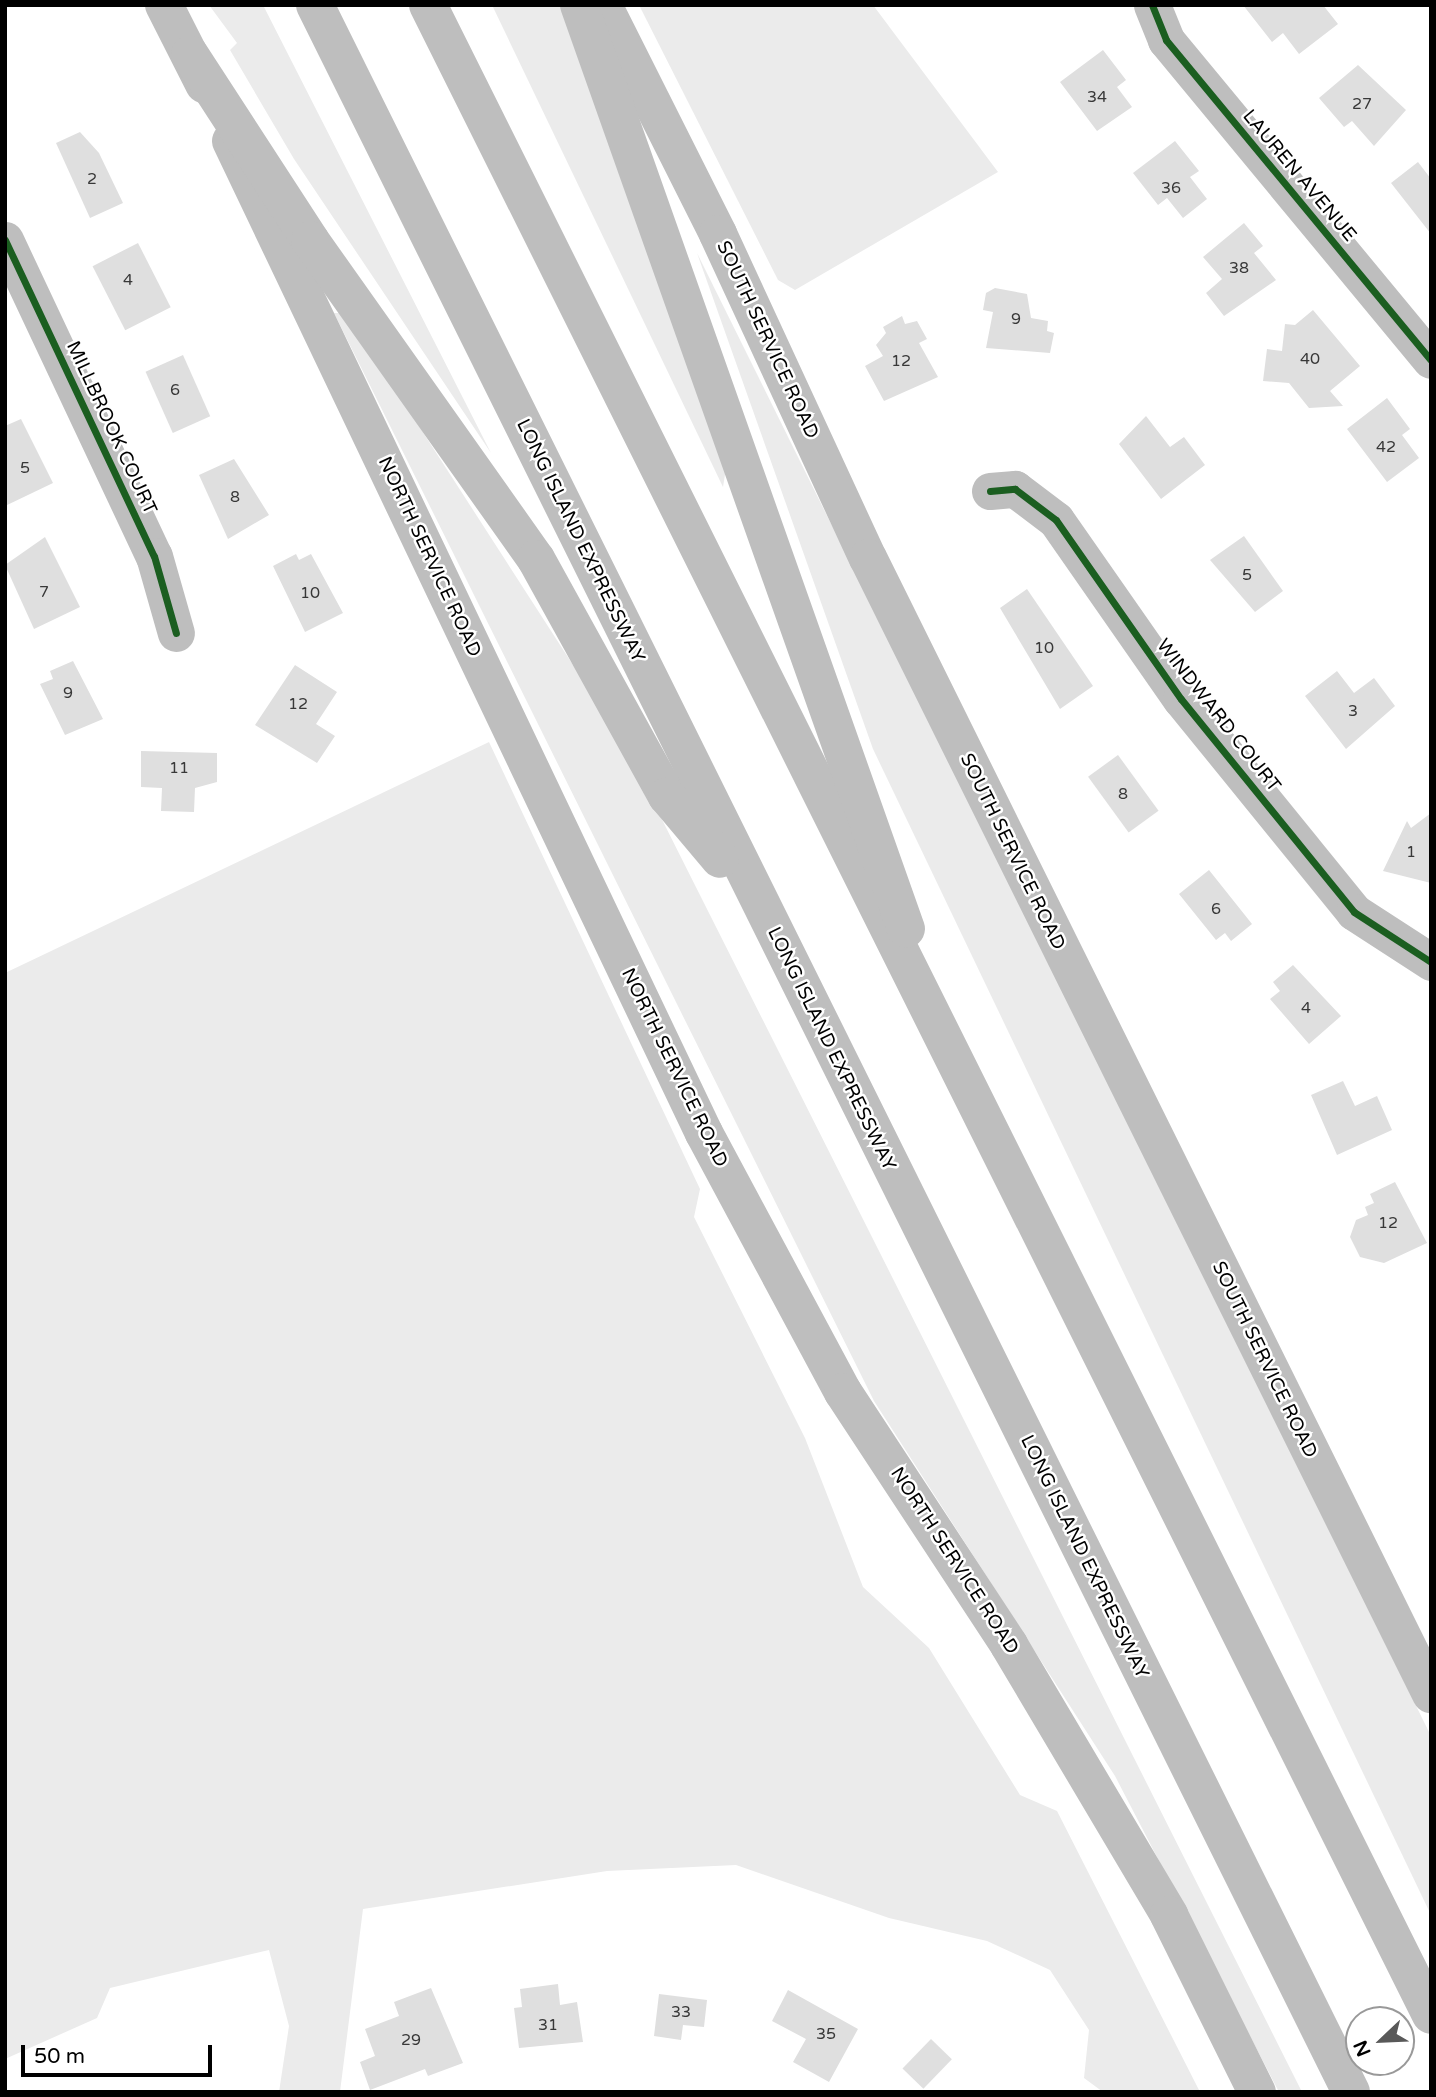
<!DOCTYPE html>
<html>
<head>
<meta charset="utf-8">
<style>
  body { margin:0 }
  #map { position:relative; width:1436px; height:2097px; overflow:hidden; background:#fff; font-family:"Varela Round",sans-serif }
  div>[style] { position:absolute }
  .green>* { inset:0; background:#ebebeb }
  .building>* { inset:0; background:#dfdfdf; transform-origin:0 0 }
  .minor>* { height:37px; margin:-18.5px; padding:0 18.5px; transform-origin:18.5px; border-radius:18.5px; background:#bebebe }
  .major>* { height:38px; margin:-19px; padding:0 19px; transform-origin:19px; border-radius:19px; background:#bebebe }
  .highway>* { height:38px; margin:-19px; padding:0 19px; transform-origin:19px; border-radius:19px; background:#bebebe }
  .cycleway>* { height:7px; margin:-3.5px; padding:0 3.5px; transform-origin:3.5px; border-radius:3.5px; background:#1b5e20 }
  span { translate:-50% -50%; white-space:nowrap; text-align:center; line-height:1.15; -webkit-text-stroke:5px #fff; paint-order:stroke }
  .number-label { font-size:16px; color:#383838 }
  .number-label span { -webkit-text-stroke-width:0 }
  .street-label { font-size:19px; color:#000 }
  .frame { position:absolute; inset:0; border:7px solid #000; pointer-events:none }
  .north { position:absolute; left:1345px; top:2006px; width:70px; height:70px; box-sizing:border-box; background:#fff; border:2px solid #999; border-radius:50%; rotate:247deg; font-size:19px; font-weight:700; line-height:28px; text-align:center; color:#000 }
  .north::after { content:''; display:block; margin:auto; width:24px; height:32px; background:#595959; clip-path:polygon(50% 0,100% 100%,50% 72%,0 100%) }
  .scale { position:absolute; left:21px; top:2045px; width:191px; height:32px; box-sizing:border-box; border:4px solid #000; border-top:0; padding-left:9px; font-size:21px; line-height:24px; white-space:nowrap; color:#000; -webkit-text-stroke:5px #fff; paint-order:stroke }
</style>
</head>
<body>
<div id="map">
  <div class="green">
    <i style="clip-path:polygon(209px 5px,263px 5px,491px 453px,294px 159px,230px 50px,237px 43px)"></i>
    <i style="clip-path:polygon(492px 5px,564px 5px,727px 462px,723px 487px)"></i>
    <i style="clip-path:polygon(639px 5px,873px 5px,998px 172px,795px 290px,778px 280px)"></i>
    <i style="clip-path:polygon(697px 253px,1431px 1736px,1431px 1915px,873px 749px)"></i>
    <i style="clip-path:polygon(334px 313px,346px 313px,624px 744px,1302px 2092px,1279px 2092px,1115px 1776px,874px 1401px)"></i>
    <i style="clip-path:polygon(489px 742px,700px 1189px,694px 1217px,805px 1438px,863px 1587px,929px 1648px,1020px 1795px,1057px 1811px,1200px 2092px,1103px 2092px,1084px 2078px,1089px 2030px,1050px 1970px,987px 1941px,889px 1918px,736px 1865px,607px 1871px,363px 1909px,340px 2092px,279px 2092px,289px 2026px,269px 1950px,110px 1988px,97px 2018px,5px 2059px,5px 973px)"></i>
  </div>
  <div class="building">
    <i style="clip-path:polygon(1243px 5px,1323px 5px,1338px 24px,1299px 54px,1283px 33px,1272px 42px)"></i>
    <i style="clip-path:polygon(1103px 50px,1126px 80px,1117px 87px,1132px 107px,1097px 131px,1060px 82px)"></i>
    <i style="clip-path:polygon(1358px 65px,1406px 110px,1374px 146px,1352px 121px,1344px 127px,1319px 98px)"></i>
    <i style="clip-path:polygon(80px 132px,99px 153px,123px 203px,90px 218px,56px 143px)"></i>
    <i style="clip-path:polygon(1175px 141px,1199px 171px,1190px 177px,1207px 199px,1183px 218px,1167px 198px,1158px 205px,1133px 173px)"></i>
    <i style="clip-path:polygon(1418px 162px,1431px 179px,1431px 234px,1391px 183px)"></i>
    <i style="clip-path:polygon(1244px 223px,1263px 246px,1254px 253px,1276px 280px,1224px 316px,1206px 293px,1222px 279px,1203px 257px)"></i>
    <i style="left:138px;top:243px;width:72px;height:51px;rotate:63deg"></i>
    <i style="clip-path:polygon(995px 288px,1027px 294px,1031px 318px,1048px 321px,1047px 331px,1054px 333px,1050px 353px,986px 348px,993px 312px,983px 310px,986px 293px)"></i>
    <i style="clip-path:polygon(1313px 310px,1360px 366px,1330px 391px,1343px 406px,1309px 408px,1289px 383px,1263px 381px,1267px 349px,1282px 351px,1285px 324px,1295px 325px)"></i>
    <i style="clip-path:polygon(902px 316px,905px 324px,917px 321px,927px 339px,919px 343px,938px 377px,884px 401px,865px 366px,883px 356px,876px 345px,886px 333px,883px 327px)"></i>
    <i style="left:183px;top:355px;width:67px;height:41px;rotate:66deg"></i>
    <i style="clip-path:polygon(1387px 398px,1410px 429px,1402px 435px,1419px 458px,1387px 482px,1347px 429px)"></i>
    <i style="clip-path:polygon(1146px 416px,1170px 447px,1184px 437px,1205px 465px,1161px 499px,1119px 444px)"></i>
    <i style="clip-path:polygon(21px 419px,53px 483px,5px 506px,5px 426px)"></i>
    <i style="clip-path:polygon(234px 459px,269px 515px,228px 539px,199px 475px)"></i>
    <i style="clip-path:polygon(1244px 536px,1283px 591px,1255px 612px,1210px 560px)"></i>
    <i style="clip-path:polygon(45px 537px,80px 607px,34px 629px,5px 565px)"></i>
    <i style="clip-path:polygon(296px 554px,299px 560px,311px 554px,343px 613px,305px 632px,273px 566px)"></i>
    <i style="clip-path:polygon(1027px 589px,1093px 686px,1060px 709px,1000px 608px)"></i>
    <i style="clip-path:polygon(73px 661px,103px 719px,65px 735px,40px 684px,53px 679px,50px 671px)"></i>
    <i style="clip-path:polygon(295px 665px,337px 692px,316px 724px,335px 736px,317px 763px,255px 725px)"></i>
    <i style="clip-path:polygon(1337px 671px,1354px 693px,1374px 678px,1395px 706px,1346px 749px,1305px 696px)"></i>
    <i style="clip-path:polygon(141px 751px,217px 753px,217px 782px,195px 788px,194px 812px,161px 811px,162px 788px,141px 787px)"></i>
    <i style="left:1118px;top:755px;width:69px;height:37px;rotate:54deg"></i>
    <i style="clip-path:polygon(1431px 813px,1431px 883px,1383px 871px,1407px 821px,1411px 828px)"></i>
    <i style="clip-path:polygon(1209px 870px,1252px 924px,1231px 941px,1225px 933px,1216px 940px,1179px 894px)"></i>
    <i style="clip-path:polygon(1293px 965px,1341px 1016px,1309px 1044px,1270px 999px,1280px 991px,1273px 982px)"></i>
    <i style="clip-path:polygon(1343px 1081px,1355px 1106px,1377px 1096px,1392px 1130px,1337px 1155px,1311px 1095px)"></i>
    <i style="clip-path:polygon(1395px 1182px,1427px 1243px,1384px 1263px,1360px 1257px,1350px 1237px,1356px 1220px,1368px 1215px,1365px 1207px,1374px 1203px,1370px 1194px)"></i>
    <i style="clip-path:polygon(558px 1984px,560px 2005px,577px 2002px,583px 2042px,519px 2048px,514px 2008px,522px 2007px,520px 1989px)"></i>
    <i style="clip-path:polygon(431px 1988px,463px 2063px,428px 2076px,425px 2069px,370px 2090px,360px 2062px,375px 2056px,365px 2029px,399px 2016px,394px 2002px)"></i>
    <i style="clip-path:polygon(788px 1990px,858px 2029px,829px 2082px,793px 2062px,806px 2039px,772px 2021px)"></i>
    <i style="clip-path:polygon(659px 1994px,707px 2000px,704px 2027px,683px 2025px,681px 2040px,654px 2036px)"></i>
    <i style="left:931px;top:2039px;width:29px;height:41px;rotate:44deg"></i>
  </div>
  <div class="minor">
    <i style="left:1152px;top:5px;width:38px;rotate:68deg"></i>
    <i style="left:1166px;top:40px;width:415px;rotate:50.4deg"></i>
    <i style="left:5px;top:240px;width:349px;rotate:64.8deg"></i>
    <i style="left:154px;top:556px;width:80px;rotate:74.1deg"></i>
    <i style="left:990px;top:491px;width:25px;rotate:-5deg"></i>
    <i style="left:1015px;top:489px;width:51px;rotate:37.1deg"></i>
    <i style="left:1056px;top:520px;width:218px;rotate:55.1deg"></i>
    <i style="left:1181px;top:699px;width:274px;rotate:50.9deg"></i>
    <i style="left:1354px;top:912px;width:92px;rotate:33deg"></i>
  </div>
  <div class="major">
    <i style="left:164px;top:5px;width:89px;rotate:63.1deg"></i>
    <i style="left:603px;top:5px;width:256px;rotate:63.3deg"></i>
    <i style="left:718px;top:234px;width:357px;rotate:65.2deg"></i>
    <i style="left:868px;top:558px;width:1268px;rotate:63.64deg"></i>
    <i style="left:231px;top:141px;width:1099px;rotate:64.51deg"></i>
    <i style="left:704px;top:1133px;width:294px;rotate:61.8deg"></i>
    <i style="left:843px;top:1392px;width:303px;rotate:56.7deg"></i>
    <i style="left:1009px;top:1645px;width:314px;rotate:59.3deg"></i>
    <i style="left:1169px;top:1915px;width:198px;rotate:63.6deg"></i>
  </div>
  <div class="highway">
    <i style="left:315px;top:5px;width:2330px;rotate:63.6deg"></i>
    <i style="left:428px;top:5px;width:2246px;rotate:63.48deg"></i>
    <i style="left:579px;top:5px;width:980px;rotate:70.51deg"></i>
    <i style="left:190px;top:55px;width:221px;rotate:57deg"></i>
    <i style="left:310px;top:240px;width:391px;rotate:54.7deg"></i>
    <i style="left:536px;top:559px;width:271px;rotate:61.1deg"></i>
    <i style="left:667px;top:796px;width:82px;rotate:49.9deg"></i>
  </div>
  <div class="cycleway">
    <i style="left:1152px;top:5px;width:38px;rotate:68deg"></i>
    <i style="left:1166px;top:40px;width:415px;rotate:50.4deg"></i>
    <i style="left:5px;top:240px;width:349px;rotate:64.8deg"></i>
    <i style="left:154px;top:556px;width:80px;rotate:74.1deg"></i>
    <i style="left:990px;top:491px;width:25px;rotate:-5deg"></i>
    <i style="left:1015px;top:489px;width:51px;rotate:37.1deg"></i>
    <i style="left:1056px;top:520px;width:218px;rotate:55.1deg"></i>
    <i style="left:1181px;top:699px;width:274px;rotate:50.9deg"></i>
    <i style="left:1354px;top:912px;width:92px;rotate:33deg"></i>
  </div>
  <div class="number-label">
    <span style="left:1097px;top:97px">34</span>
    <span style="left:1362px;top:104px">27</span>
    <span style="left:92px;top:179px">2</span>
    <span style="left:1171px;top:188px">36</span>
    <span style="left:1239px;top:268px">38</span>
    <span style="left:128px;top:280px">4</span>
    <span style="left:1016px;top:319px">9</span>
    <span style="left:1310px;top:359px">40</span>
    <span style="left:901px;top:361px">12</span>
    <span style="left:175px;top:390px">6</span>
    <span style="left:1386px;top:447px">42</span>
    <span style="left:25px;top:468px">5</span>
    <span style="left:235px;top:497px">8</span>
    <span style="left:1247px;top:575px">5</span>
    <span style="left:44px;top:592px">7</span>
    <span style="left:310px;top:593px">10</span>
    <span style="left:1044px;top:648px">10</span>
    <span style="left:68px;top:693px">9</span>
    <span style="left:298px;top:704px">12</span>
    <span style="left:1353px;top:711px">3</span>
    <span style="left:179px;top:768px">11</span>
    <span style="left:1123px;top:794px">8</span>
    <span style="left:1411px;top:852px">1</span>
    <span style="left:1216px;top:909px">6</span>
    <span style="left:1306px;top:1008px">4</span>
    <span style="left:1388px;top:1223px">12</span>
    <span style="left:681px;top:2012px">33</span>
    <span style="left:548px;top:2025px">31</span>
    <span style="left:826px;top:2034px">35</span>
    <span style="left:411px;top:2040px">29</span>
  </div>
  <div class="street-label">
    <span style="left:1299px;top:176px;rotate:50deg">LAUREN AVENUE</span>
    <span style="left:767px;top:340px;rotate:65deg">SOUTH SERVICE ROAD</span>
    <span style="left:111px;top:428px;rotate:65deg">MILLBROOK COURT</span>
    <span style="left:580px;top:541px;rotate:64deg">LONG ISLAND EXPRESSWAY</span>
    <span style="left:429px;top:557px;rotate:65deg">NORTH SERVICE ROAD</span>
    <span style="left:1218px;top:716px;rotate:52deg">WINDWARD COURT</span>
    <span style="left:1012px;top:852px;rotate:64deg">SOUTH SERVICE ROAD</span>
    <span style="left:831px;top:1049px;rotate:64deg">LONG ISLAND EXPRESSWAY</span>
    <span style="left:674px;top:1068px;rotate:64deg">NORTH SERVICE ROAD</span>
    <span style="left:1264px;top:1360px;rotate:64deg">SOUTH SERVICE ROAD</span>
    <span style="left:1084px;top:1557px;rotate:64deg">LONG ISLAND EXPRESSWAY</span>
    <span style="left:954px;top:1561px;rotate:57deg">NORTH SERVICE ROAD</span>
  </div>
  <div class="frame"></div>
  <div class="north">N</div>
  <div class="scale">50 m</div>
</div>
</body>
</html>
